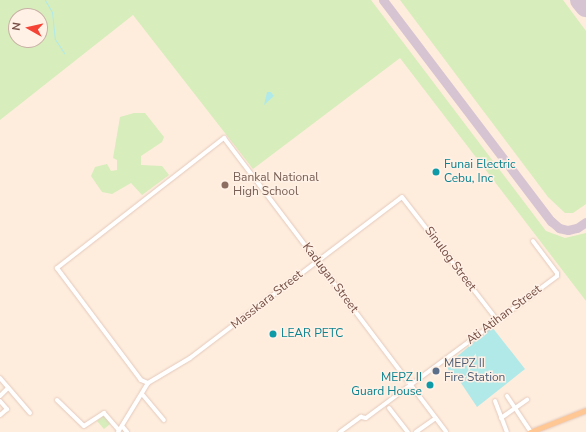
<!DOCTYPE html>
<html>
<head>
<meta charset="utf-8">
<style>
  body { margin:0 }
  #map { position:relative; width:586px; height:432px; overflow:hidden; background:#feeddd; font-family:"Nunito Sans",sans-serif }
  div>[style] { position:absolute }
  .green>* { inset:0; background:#d7edbb }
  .water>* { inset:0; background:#b1e9e9 }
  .stream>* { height:1px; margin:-0.5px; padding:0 0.5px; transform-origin:0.5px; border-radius:0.5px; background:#b1e9e9 }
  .taxiway>* { height:9px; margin:-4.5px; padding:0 4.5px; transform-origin:4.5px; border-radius:4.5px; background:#d6c4d2 }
  .runway>* { height:22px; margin:-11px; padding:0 11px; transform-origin:11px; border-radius:11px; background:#d6c4d2 }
  .roads { filter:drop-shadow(0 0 1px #e5c9bc) drop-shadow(0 0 1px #e5c9bc) }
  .minor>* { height:4px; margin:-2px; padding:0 2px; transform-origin:2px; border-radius:2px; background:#fff }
  .major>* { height:5px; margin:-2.5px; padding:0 2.5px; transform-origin:2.5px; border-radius:2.5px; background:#ffc794 }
  .dots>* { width:11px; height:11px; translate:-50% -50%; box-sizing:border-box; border:2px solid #fff1e6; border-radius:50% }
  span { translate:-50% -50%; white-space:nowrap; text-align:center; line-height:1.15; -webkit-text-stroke:3px #fff1e6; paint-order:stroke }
  .culture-label { font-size:12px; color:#0d838f }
  .left { translate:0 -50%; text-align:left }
  .right { translate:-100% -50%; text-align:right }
  .education-label { font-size:12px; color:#785e54 }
  .street-label { font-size:12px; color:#764e44 }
  .service-label { font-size:12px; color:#4e5e75 }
  .north { position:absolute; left:8px; top:8px; width:40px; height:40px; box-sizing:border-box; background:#fff1e6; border:1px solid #c8b0a5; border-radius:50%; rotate:278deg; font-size:11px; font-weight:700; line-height:16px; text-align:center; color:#764e44 }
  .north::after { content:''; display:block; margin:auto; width:14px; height:18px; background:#f54436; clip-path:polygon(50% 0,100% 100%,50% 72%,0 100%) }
</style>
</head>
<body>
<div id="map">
  <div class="green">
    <i style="clip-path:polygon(evenodd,0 0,371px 0,546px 231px,565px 238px,586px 233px,586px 301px,400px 58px,253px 169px,133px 15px,0 120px,0 0,16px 16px,40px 16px,40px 40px,16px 40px,16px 16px)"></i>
    <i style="clip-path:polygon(400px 0,563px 0,586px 31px,586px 204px,573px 213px,565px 213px,548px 197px)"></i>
    <i style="clip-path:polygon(134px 113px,145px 113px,164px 137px,162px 142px,141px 156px,141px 165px,162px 166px,169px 175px,142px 195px,131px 183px,112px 194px,102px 192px,91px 176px,95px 167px,107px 164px,111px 171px,117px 170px,117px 160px,113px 158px,120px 117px)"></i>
    <i style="clip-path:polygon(104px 415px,110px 424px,104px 429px,97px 421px)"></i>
  </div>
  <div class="water">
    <i style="clip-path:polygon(267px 92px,271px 92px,274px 96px,264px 105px)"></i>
    <i style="clip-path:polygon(492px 327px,525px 369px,477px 407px,459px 380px,456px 381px,449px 372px,447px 365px)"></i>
  </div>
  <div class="stream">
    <i style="left:45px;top:0;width:14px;rotate:60deg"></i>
    <i style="left:52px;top:12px;width:27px;rotate:84deg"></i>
    <i style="left:55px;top:39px;width:17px;rotate:57deg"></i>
  </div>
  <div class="taxiway">
    <i style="left:383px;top:0;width:278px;rotate:52.8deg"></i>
    <i style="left:551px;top:221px;width:11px;rotate:41deg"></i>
    <i style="left:559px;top:228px;width:9px;rotate:13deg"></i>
    <i style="left:568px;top:230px;width:9px;rotate:-13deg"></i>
    <i style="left:577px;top:228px;width:11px;rotate:-34deg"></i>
  </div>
  <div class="runway">
    <i style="left:581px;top:0;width:8px;rotate:50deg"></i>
  </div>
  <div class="roads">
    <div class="minor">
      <i style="left:0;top:378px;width:46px;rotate:49.4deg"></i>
      <i style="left:148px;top:383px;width:8px;rotate:-157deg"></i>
      <i style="left:141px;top:380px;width:140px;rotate:-126.9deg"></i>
      <i style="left:57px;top:268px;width:212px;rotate:-37.9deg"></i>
      <i style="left:224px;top:138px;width:368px;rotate:52.9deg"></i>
      <i style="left:148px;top:383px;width:49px;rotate:-30.8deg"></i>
      <i style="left:190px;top:358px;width:266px;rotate:-37.2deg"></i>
      <i style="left:402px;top:197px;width:155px;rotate:52.3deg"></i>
      <i style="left:142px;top:394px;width:34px;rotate:50deg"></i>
      <i style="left:0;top:396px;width:11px;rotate:-45deg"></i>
      <i style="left:507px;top:396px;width:43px;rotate:56.3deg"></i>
      <i style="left:57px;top:400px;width:37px;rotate:44deg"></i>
      <i style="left:84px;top:426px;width:24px;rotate:-33deg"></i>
      <i style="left:104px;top:413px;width:23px;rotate:49deg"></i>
      <i style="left:0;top:401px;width:11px;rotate:49deg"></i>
      <i style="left:7px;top:409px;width:9px;rotate:139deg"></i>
      <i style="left:495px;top:401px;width:33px;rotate:69deg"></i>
      <i style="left:389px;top:408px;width:31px;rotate:52deg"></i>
      <i style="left:501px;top:418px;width:32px;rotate:-35deg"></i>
      <i style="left:122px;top:426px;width:8px;rotate:50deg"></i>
      <i style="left:118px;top:432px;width:57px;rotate:-58.5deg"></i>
      <i style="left:340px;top:432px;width:26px;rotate:-36deg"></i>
      <i style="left:361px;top:417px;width:5px;rotate:11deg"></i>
      <i style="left:366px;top:418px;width:238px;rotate:-36.6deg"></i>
      <i style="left:557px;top:276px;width:3px;rotate:-90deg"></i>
      <i style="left:557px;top:273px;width:40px;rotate:-127deg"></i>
      <i style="left:416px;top:432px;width:24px;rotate:-35deg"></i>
    </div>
    <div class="major">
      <i style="left:530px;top:432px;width:60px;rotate:-21.4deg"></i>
    </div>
  </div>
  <div class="dots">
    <i style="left:436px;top:172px;background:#0f9aa8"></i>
    <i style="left:225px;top:185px;background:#8d6e63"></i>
    <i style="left:273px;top:334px;background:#0f9aa8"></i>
    <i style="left:436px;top:371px;background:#5c6f8a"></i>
    <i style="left:430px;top:385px;background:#0f9aa8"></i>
  </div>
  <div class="culture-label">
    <span class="left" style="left:444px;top:172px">Funai Electric<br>Cebu, Inc</span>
    <span class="left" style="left:281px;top:334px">LEAR PETC</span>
    <span class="right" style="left:422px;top:385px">MEPZ II<br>Guard House</span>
  </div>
  <div class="education-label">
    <span class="left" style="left:233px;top:185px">Bankal National<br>High School</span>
  </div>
  <div class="street-label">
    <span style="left:450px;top:259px;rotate:53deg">Sinulog Street</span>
    <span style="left:330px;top:278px;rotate:53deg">Kadugan Street</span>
    <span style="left:267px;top:300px;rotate:-38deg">Masskara Street</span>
    <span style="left:504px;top:315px;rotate:-37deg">Ati Atihan Street</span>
  </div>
  <div class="service-label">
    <span class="left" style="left:444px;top:371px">MEPZ II<br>Fire Station</span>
  </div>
  <div class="north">N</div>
</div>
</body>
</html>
